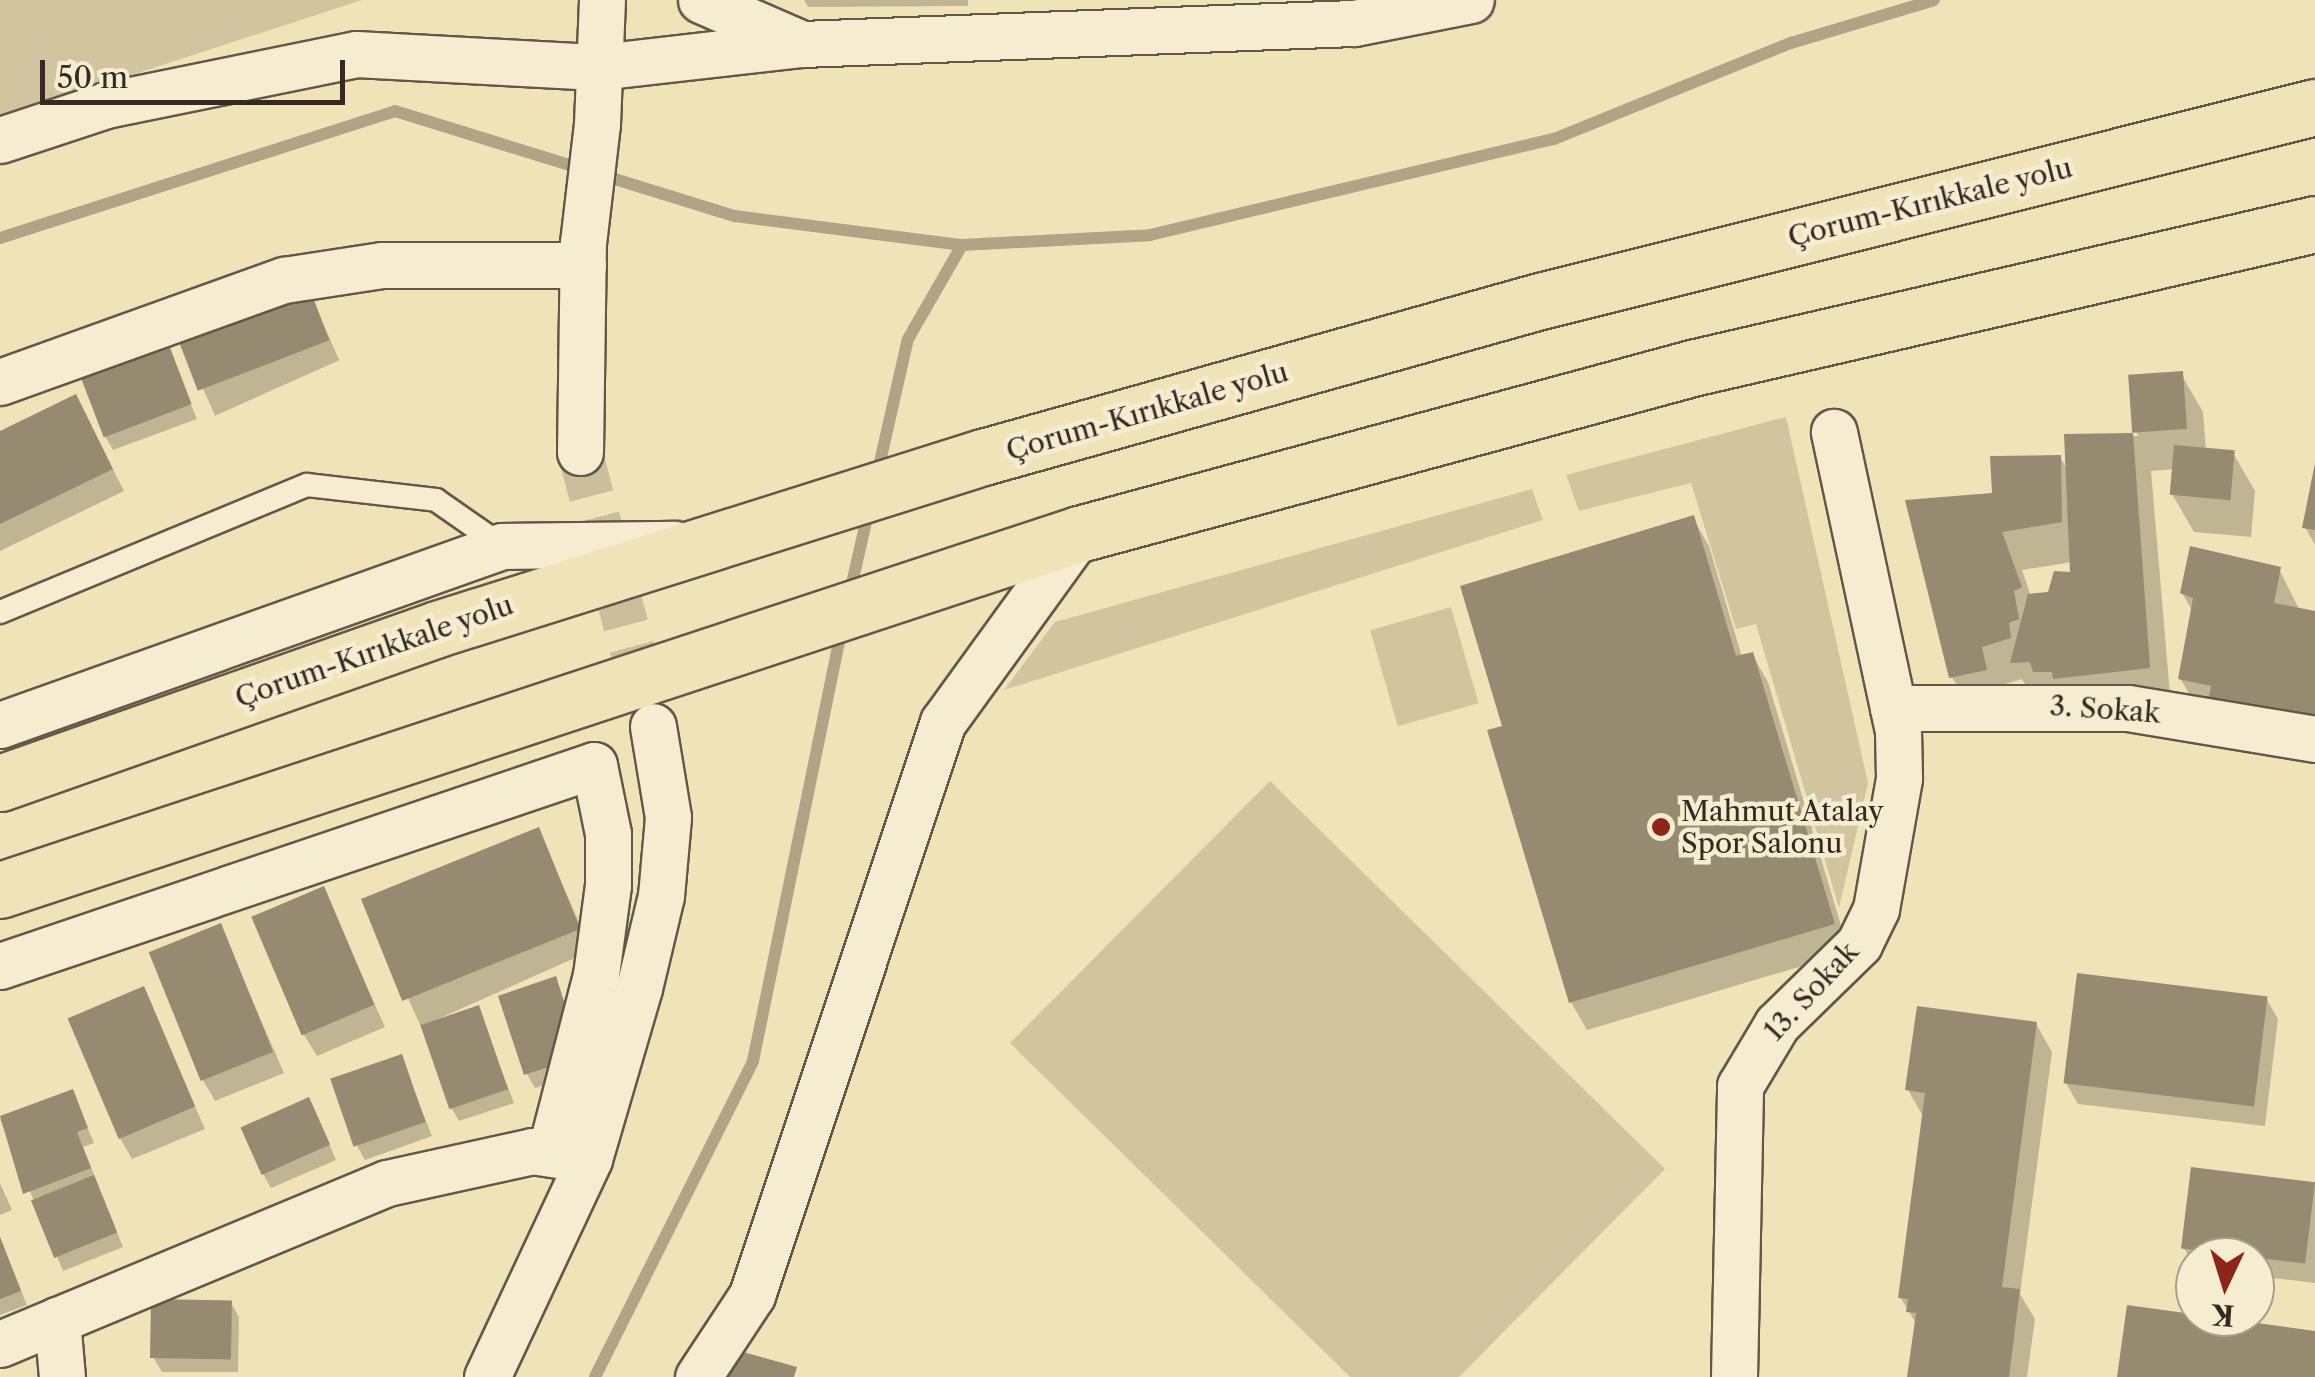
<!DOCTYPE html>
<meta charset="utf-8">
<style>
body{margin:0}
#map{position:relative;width:2315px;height:1377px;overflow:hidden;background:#f1e3b8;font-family:"Libre Caslon Text",serif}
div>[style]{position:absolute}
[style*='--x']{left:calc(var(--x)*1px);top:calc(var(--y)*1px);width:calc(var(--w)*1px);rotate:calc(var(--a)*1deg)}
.green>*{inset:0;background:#d1c49e;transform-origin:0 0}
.shadow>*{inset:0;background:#0003;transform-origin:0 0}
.stream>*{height:12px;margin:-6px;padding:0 6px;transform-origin:6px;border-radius:6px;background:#b1a485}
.building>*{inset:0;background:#968a70;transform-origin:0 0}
.street-tunnel>*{height:45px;margin-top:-22.5px;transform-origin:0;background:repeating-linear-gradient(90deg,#cbbe9a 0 45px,transparent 0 67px)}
.roads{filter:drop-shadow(2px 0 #635848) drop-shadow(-2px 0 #635848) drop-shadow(0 2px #635848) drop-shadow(0 -2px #635848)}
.lane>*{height:22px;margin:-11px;padding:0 11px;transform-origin:11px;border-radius:11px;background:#f6edd1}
.street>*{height:45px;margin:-22.5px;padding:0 22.5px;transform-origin:22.5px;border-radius:22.5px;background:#f6edd1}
.highway>*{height:55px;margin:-27.5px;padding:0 27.5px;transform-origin:27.5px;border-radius:27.5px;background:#f1e3b8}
.dots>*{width:28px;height:28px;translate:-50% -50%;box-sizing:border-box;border:5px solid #f6edd1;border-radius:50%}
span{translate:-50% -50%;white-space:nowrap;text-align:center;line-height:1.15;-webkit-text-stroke:9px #f6edd1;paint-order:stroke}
.street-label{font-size:28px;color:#342a22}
.poi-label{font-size:28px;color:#342a22}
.left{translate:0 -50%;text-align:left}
.north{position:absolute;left:2175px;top:1237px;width:100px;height:100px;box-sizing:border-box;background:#f6edd1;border:2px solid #a89f8b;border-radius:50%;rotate:184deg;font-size:28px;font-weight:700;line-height:40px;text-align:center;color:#342a22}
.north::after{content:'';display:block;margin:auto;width:35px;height:45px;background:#8f2418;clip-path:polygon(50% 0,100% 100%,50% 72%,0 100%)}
.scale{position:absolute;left:40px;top:60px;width:305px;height:45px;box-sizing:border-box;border:5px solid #342a22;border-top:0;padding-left:12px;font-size:30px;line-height:35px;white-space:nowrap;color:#342a22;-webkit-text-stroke:8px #f6edd1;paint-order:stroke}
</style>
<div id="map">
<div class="green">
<div style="clip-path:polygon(0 0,362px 0,0 118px)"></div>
<div style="clip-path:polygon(1786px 417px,1868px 783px,1839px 908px,1756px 624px,1736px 629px,1691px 483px,1579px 511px,1566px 475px)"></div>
<div style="clip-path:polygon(1532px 489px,1543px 520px,1004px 690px,1055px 622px)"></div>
<div style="left:1451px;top:607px;width:100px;height:84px;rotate:74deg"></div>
<div style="clip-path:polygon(1270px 781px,1665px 1169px,1459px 1377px,1350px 1377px,1010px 1043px)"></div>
</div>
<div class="shadow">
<div style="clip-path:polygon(804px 0,968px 0,968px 6px,808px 7px)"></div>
<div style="left:308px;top:290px;width:77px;height:136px;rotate:66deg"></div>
<div style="clip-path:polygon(162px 335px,197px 419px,113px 450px,105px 436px)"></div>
<div style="clip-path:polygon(evenodd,2181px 374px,2203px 412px,2206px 450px,2233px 453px,2255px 491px,2251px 537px,2194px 532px,2172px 494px,2175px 469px,2151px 471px,2171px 706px,2034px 700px,2022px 679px,2002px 685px,2007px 708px,1974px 715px,1952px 677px,1995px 495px,2060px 457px,2068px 471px,2066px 436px,2139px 436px,2136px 432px,2181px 374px,2072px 562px,2073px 574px,2050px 594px,2031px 596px,2022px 570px,2072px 562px)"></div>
<div style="clip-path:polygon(87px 418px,124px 491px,0 551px,0 434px)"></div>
<div style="clip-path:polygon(2315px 466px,2315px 545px,2305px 527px)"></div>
<div style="clip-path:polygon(1693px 518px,1709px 546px,1742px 657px,1752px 654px,1768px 682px,1849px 952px,1587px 1030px,1571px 1002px,1505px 728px)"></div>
<div style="clip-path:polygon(2279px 569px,2300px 611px,2315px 614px,2315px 751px,2202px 716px,2180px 678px,2193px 612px,2182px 593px)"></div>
<div style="left:538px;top:830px;width:132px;height:187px;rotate:66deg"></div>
<div style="clip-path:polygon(323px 889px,385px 1027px,317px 1056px,304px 1035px)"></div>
<div style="clip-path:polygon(220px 926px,284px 1073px,215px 1101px,203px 1080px)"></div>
<div style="clip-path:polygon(554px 979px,579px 1044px,573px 1075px,535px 1088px,527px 1074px)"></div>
<div style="clip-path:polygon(143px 989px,205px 1129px,132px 1159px,120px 1138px)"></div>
<div style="clip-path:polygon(2266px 998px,2278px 1019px,2265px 1126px,2078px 1104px,2066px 1083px)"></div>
<div style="clip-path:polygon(478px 1008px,514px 1103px,459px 1121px,451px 1107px)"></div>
<div style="clip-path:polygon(2036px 1024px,2052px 1052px,2020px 1294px,2035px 1319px,2027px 1377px,1910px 1377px,1917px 1325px,1900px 1297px,1924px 1118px,1908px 1090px)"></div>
<div style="clip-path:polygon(401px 1057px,432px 1136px,365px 1160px,357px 1146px)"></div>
<div style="clip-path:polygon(72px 1092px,94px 1143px,83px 1147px,123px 1247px,63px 1271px,0 1119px)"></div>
<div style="clip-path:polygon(316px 1114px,336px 1160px,271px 1188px,263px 1174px)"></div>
<div style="clip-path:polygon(0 1183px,12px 1210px,0 1215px)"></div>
<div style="clip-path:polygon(2315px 1184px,2315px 1283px,2255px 1276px,2255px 1257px,2195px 1257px,2195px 1267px,2184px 1248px)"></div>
<div style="clip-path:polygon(0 1237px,27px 1305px,0 1315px)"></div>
<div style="clip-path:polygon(231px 1303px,239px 1317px,238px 1372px,162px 1372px,153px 1357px)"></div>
</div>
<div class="stream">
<div style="--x:0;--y:238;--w:415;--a:-17.8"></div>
<div style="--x:395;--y:111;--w:356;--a:17.2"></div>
<div style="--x:735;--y:216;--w:229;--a:7.3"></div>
<div style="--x:962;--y:245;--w:188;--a:-3"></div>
<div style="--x:1150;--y:235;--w:415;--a:-13.4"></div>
<div style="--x:1554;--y:139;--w:256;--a:-22.1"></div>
<div style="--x:1791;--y:43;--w:149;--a:-16.7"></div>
<div style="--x:877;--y:475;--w:139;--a:-77.2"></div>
<div style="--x:908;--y:339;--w:108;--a:-60.1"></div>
<div style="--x:850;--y:592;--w:85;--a:-77.1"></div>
<div style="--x:595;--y:1377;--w:353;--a:-63.4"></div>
<div style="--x:753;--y:1061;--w:444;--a:-78.4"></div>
</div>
<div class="building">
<div style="left:309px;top:287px;width:57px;height:141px;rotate:69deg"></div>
<div style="left:164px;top:332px;width:77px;height:94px;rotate:69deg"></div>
<div style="left:2183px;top:371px;width:58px;height:55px;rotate:86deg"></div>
<div style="clip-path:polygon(76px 394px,113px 469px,0 524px,0 431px)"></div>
<div style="clip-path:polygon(2133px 433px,2150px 668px,2053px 679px,2052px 672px,2033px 672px,2030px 662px,2010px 663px,2028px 594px,2048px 592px,2054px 571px,2070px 572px,2064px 434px)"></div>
<div style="left:2174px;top:445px;width:61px;height:50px;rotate:5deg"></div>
<div style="clip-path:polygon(2061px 455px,2062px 522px,2002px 532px,2022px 587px,2014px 591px,2019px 619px,2009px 623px,2011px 638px,1982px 647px,1987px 670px,1949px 678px,1905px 500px,1992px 493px,1990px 456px)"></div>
<div style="clip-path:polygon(2315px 463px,2315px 530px,2302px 528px)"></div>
<div style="clip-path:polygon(1694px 515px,1736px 656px,1753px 652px,1835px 924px,1569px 1003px,1487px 730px,1502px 726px,1460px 586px)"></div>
<div style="clip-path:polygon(2190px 546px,2281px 567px,2274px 603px,2315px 611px,2315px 718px,2209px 697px,2211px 686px,2178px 679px,2193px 598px,2180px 593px)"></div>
<div style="left:539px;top:827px;width:110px;height:192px;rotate:68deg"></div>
<div style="left:324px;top:886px;width:129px;height:79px;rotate:67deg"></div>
<div style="left:221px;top:923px;width:139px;height:78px;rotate:68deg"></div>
<div style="left:2077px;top:973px;width:192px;height:111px;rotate:7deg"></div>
<div style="clip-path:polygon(556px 976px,573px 1030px,567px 1061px,524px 1075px,498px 996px)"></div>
<div style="left:144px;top:986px;width:131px;height:83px;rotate:67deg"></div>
<div style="left:479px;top:1005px;width:89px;height:62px;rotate:71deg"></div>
<div style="clip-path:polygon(1917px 1006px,2037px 1022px,2002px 1287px,2020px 1289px,2009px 1377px,1907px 1377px,1916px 1313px,1906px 1312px,1908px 1299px,1898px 1298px,1925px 1093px,1905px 1090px)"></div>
<div style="left:402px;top:1054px;width:72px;height:76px;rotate:71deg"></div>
<div style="clip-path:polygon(73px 1089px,88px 1128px,77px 1132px,91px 1168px,23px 1194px,0 1116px)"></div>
<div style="left:309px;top:1097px;width:52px;height:75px;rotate:66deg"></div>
<div style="left:2191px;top:1167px;width:125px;height:82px;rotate:7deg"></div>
<div style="left:94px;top:1175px;width:62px;height:68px;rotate:68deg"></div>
<div style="clip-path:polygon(0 1237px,21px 1291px,0 1299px)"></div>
<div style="left:151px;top:1299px;width:81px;height:59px;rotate:1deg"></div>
<div style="clip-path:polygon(2127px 1305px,2315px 1331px,2315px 1377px,2117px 1377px)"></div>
<div style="clip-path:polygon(732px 1349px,797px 1367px,794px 1377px,725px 1377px)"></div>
</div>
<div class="street-tunnel">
<div style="--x:580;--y:452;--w:268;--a:75.1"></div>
</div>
<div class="roads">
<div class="lane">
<div style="--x:0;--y:612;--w:332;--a:-22.5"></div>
<div style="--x:307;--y:485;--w:130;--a:6.6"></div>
<div style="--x:436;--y:500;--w:80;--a:34.9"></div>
</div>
<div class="street">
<div style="--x:701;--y:0;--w:110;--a:23.5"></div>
<div style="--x:802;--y:44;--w:552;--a:-2.18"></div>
<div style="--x:1354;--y:23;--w:119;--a:-11.1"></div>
<div style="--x:0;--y:140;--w:112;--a:-18.3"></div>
<div style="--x:106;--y:105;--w:255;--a:-11.5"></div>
<div style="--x:356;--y:54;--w:243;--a:3.1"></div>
<div style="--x:599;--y:67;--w:204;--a:-6.5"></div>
<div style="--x:0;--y:382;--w:302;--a:-19.8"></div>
<div style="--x:284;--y:280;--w:99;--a:-8.7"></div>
<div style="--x:382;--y:265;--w:201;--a:0"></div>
<div style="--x:580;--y:452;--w:209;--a:-89.2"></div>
<div style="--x:583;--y:243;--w:120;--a:-83.3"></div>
<div style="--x:597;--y:124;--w:124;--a:-87.7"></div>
<div style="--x:1893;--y:708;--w:235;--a:0"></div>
<div style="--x:2128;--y:708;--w:190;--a:9.4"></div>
<div style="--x:0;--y:725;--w:533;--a:-19.62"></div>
<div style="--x:502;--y:546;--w:173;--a:-0.7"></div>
<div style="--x:0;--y:966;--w:627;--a:-18.69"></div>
<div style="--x:594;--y:765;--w:70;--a:78.5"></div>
<div style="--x:608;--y:834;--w:51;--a:90"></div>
<div style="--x:608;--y:885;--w:91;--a:97.6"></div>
<div style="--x:596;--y:975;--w:184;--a:104.5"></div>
<div style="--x:57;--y:1320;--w:57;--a:85"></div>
<div style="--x:0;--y:1344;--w:419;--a:-22.6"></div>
<div style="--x:387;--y:1183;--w:148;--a:-12.4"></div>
<div style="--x:532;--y:1151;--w:46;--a:8.8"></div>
<div style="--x:487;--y:1377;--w:241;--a:-64.9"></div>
<div style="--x:589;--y:1159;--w:178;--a:-73.7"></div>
<div style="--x:639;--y:988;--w:95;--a:-76.6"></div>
<div style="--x:661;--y:896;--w:79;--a:-84.9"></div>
<div style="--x:668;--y:817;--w:92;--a:-99.4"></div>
<div style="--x:698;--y:1377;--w:98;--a:-56.6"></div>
<div style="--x:752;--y:1295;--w:604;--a:-71.57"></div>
<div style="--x:943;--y:722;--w:232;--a:-54.1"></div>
<div style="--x:1734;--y:1377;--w:291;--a:-88.8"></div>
<div style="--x:1740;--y:1086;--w:72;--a:-59.2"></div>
<div style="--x:1777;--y:1024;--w:115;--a:-44.3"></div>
<div style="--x:1859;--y:944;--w:39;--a:-64"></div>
<div style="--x:1876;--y:909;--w:133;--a:-80"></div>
<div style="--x:1899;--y:778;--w:47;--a:-91.2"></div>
<div style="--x:1898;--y:731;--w:306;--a:-102.1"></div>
</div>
<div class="highway">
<div style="--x:0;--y:783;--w:463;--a:-19.4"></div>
<div style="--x:437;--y:629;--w:572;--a:-17.49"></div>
<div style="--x:983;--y:457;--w:578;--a:-15.65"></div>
<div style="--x:1540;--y:301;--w:799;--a:-14.05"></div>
<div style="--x:0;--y:890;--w:1136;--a:-18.26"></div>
<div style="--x:1079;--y:534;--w:635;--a:-15.15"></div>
<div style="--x:1692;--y:368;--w:639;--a:-13.01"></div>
</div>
</div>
<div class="dots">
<div style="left:1661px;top:827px;background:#8f2418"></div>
</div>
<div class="street-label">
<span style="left:1930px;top:202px;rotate:-14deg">Çorum-Kırıkkale yolu</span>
<span style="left:1147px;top:411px;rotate:-16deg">Çorum-Kırıkkale yolu</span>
<span style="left:374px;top:651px;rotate:-19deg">Çorum-Kırıkkale yolu</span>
<span style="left:2105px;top:709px;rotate:4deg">3. Sokak</span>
<span style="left:1811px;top:991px;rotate:-47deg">13. Sokak</span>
</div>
<div class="poi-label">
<span class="left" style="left:1681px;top:827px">Mahmut Atalay<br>Spor Salonu</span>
</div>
<div class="north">K</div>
<div class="scale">50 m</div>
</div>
